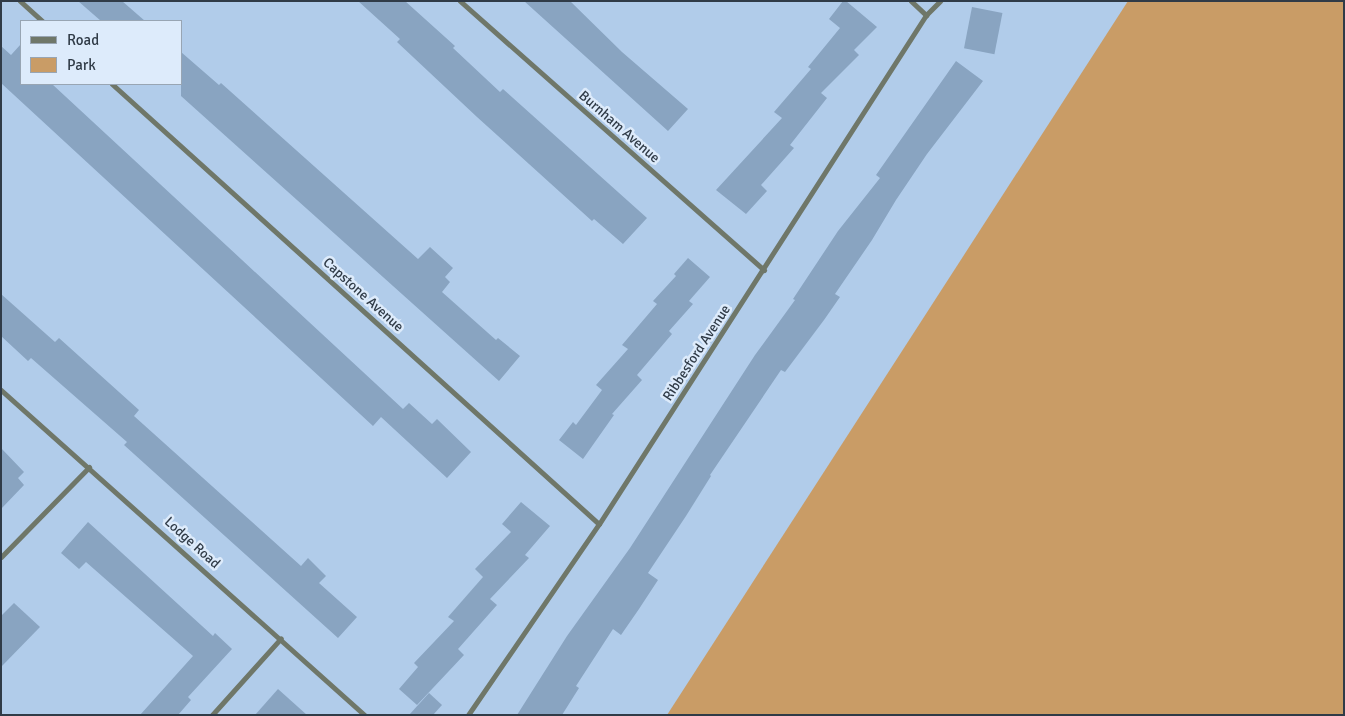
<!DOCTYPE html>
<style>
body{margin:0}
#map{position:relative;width:1345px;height:716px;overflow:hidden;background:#b1ccea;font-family:Signika,sans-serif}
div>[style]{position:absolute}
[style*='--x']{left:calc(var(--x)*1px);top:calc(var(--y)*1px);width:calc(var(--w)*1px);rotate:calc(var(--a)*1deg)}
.green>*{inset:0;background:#c99c66}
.building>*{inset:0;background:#89a4c1;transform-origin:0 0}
.minor>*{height:5px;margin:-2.5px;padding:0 2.5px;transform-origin:2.5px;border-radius:2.5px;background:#6f7769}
span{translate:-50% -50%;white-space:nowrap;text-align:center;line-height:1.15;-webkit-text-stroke:5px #ddebfb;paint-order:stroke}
.street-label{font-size:14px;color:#303b47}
.frame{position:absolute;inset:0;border:2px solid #303b47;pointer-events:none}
.legend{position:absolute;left:20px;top:20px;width:162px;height:65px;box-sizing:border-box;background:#ddebfb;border:1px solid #98a5b3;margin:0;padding:6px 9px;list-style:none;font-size:15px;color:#303b47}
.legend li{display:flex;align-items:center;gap:10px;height:25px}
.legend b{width:25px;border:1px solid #98a5b3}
</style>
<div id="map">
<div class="green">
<div style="clip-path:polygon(1128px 1px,1344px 1px,1344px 715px,667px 715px)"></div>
</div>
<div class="building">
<div style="clip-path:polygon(78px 1px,122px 1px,145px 21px,101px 21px)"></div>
<div style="clip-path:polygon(358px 1px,405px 1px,455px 46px,453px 48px,500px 92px,503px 89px,647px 218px,623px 244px,594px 219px,592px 221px,477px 117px,397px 42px,400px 39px)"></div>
<div style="clip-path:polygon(524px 1px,570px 1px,622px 52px,688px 109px,668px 131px)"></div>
<div style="clip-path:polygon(843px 1px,846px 1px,877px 27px,854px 50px,859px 55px,821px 93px,827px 98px,790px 145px,794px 148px,761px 185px,767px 191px,746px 214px,716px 190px,782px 118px,774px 112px,811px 69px,808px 67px,840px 28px,829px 19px)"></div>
<div style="left:972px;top:7px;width:31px;height:42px;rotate:11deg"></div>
<div style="clip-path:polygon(21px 44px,21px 84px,52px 84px,403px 409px,409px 403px,432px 424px,437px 419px,471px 452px,447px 478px,381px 417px,373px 426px,1px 83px,1px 46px,11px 55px)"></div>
<div style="clip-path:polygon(181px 52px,219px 85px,221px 83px,418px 259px,430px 247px,453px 268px,445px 277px,450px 282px,442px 292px,496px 340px,498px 338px,520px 356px,499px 381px,181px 96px)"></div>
<div style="clip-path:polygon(956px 61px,983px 81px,927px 154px,896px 200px,872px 240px,835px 294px,840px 297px,824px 320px,785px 372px,781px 370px,710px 475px,711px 476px,686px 516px,648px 573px,658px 580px,639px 609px,621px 635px,613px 629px,576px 686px,579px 688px,562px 715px,517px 715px,567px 636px,630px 548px,755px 355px,795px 300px,793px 299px,838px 231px,880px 178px,876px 175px)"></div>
<div style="clip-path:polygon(688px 258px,710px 277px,689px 301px,693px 304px,669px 331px,672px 334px,637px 375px,642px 380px,612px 414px,614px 415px,583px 459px,559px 440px,573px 422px,576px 425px,602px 390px,596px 385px,628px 349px,622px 345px,657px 304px,653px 301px,676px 276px,674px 274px)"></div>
<div style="clip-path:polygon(1px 294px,55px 342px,59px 338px,139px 410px,134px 416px,301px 566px,308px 558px,326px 576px,319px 583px,357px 617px,338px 638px,124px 445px,127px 442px,31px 358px,28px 361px,1px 336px)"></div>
<div style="clip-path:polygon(1px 448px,24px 472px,18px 478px,24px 485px,1px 509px)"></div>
<div style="clip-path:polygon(521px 502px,550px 526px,525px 555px,529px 558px,490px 599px,497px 605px,458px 649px,464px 655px,417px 705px,399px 689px,418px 667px,414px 663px,454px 621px,448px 617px,483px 577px,475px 569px,511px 532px,502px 524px)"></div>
<div style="clip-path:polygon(88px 522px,213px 636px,215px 633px,232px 649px,188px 697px,191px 700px,178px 715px,140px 715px,193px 656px,86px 562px,79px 569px,61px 553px)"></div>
<div style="clip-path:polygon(14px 603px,40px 627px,1px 667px,1px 616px)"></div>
<div style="clip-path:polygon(278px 689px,307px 715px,255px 715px)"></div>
<div style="clip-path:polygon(429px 693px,442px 705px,433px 715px,409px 715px)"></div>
</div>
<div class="minor">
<div style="--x:20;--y:1;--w:30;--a:42"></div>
<div style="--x:460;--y:1;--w:406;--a:41.5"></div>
<div style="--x:911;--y:1;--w:21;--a:43"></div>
<div style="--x:112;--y:84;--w:656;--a:42.1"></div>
<div style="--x:1;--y:390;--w:488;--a:41.8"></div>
<div style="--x:1;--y:557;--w:126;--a:-45.6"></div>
<div style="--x:212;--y:715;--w:103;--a:-48.1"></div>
<div style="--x:468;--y:715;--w:232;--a:-55.6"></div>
<div style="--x:599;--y:524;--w:605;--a:-57.28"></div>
<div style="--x:926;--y:15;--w:20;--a:-45"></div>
</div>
<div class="street-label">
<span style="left:619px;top:127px;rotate:41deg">Burnham Avenue</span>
<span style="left:363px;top:295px;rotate:42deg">Capstone Avenue</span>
<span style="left:697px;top:353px;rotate:-57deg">Ribbesford Avenue</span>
<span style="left:192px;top:543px;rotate:42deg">Lodge Road</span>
</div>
<div class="frame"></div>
<ul class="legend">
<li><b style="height:6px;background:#6f7769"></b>Road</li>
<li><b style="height:14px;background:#c99c66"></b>Park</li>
</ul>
</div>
